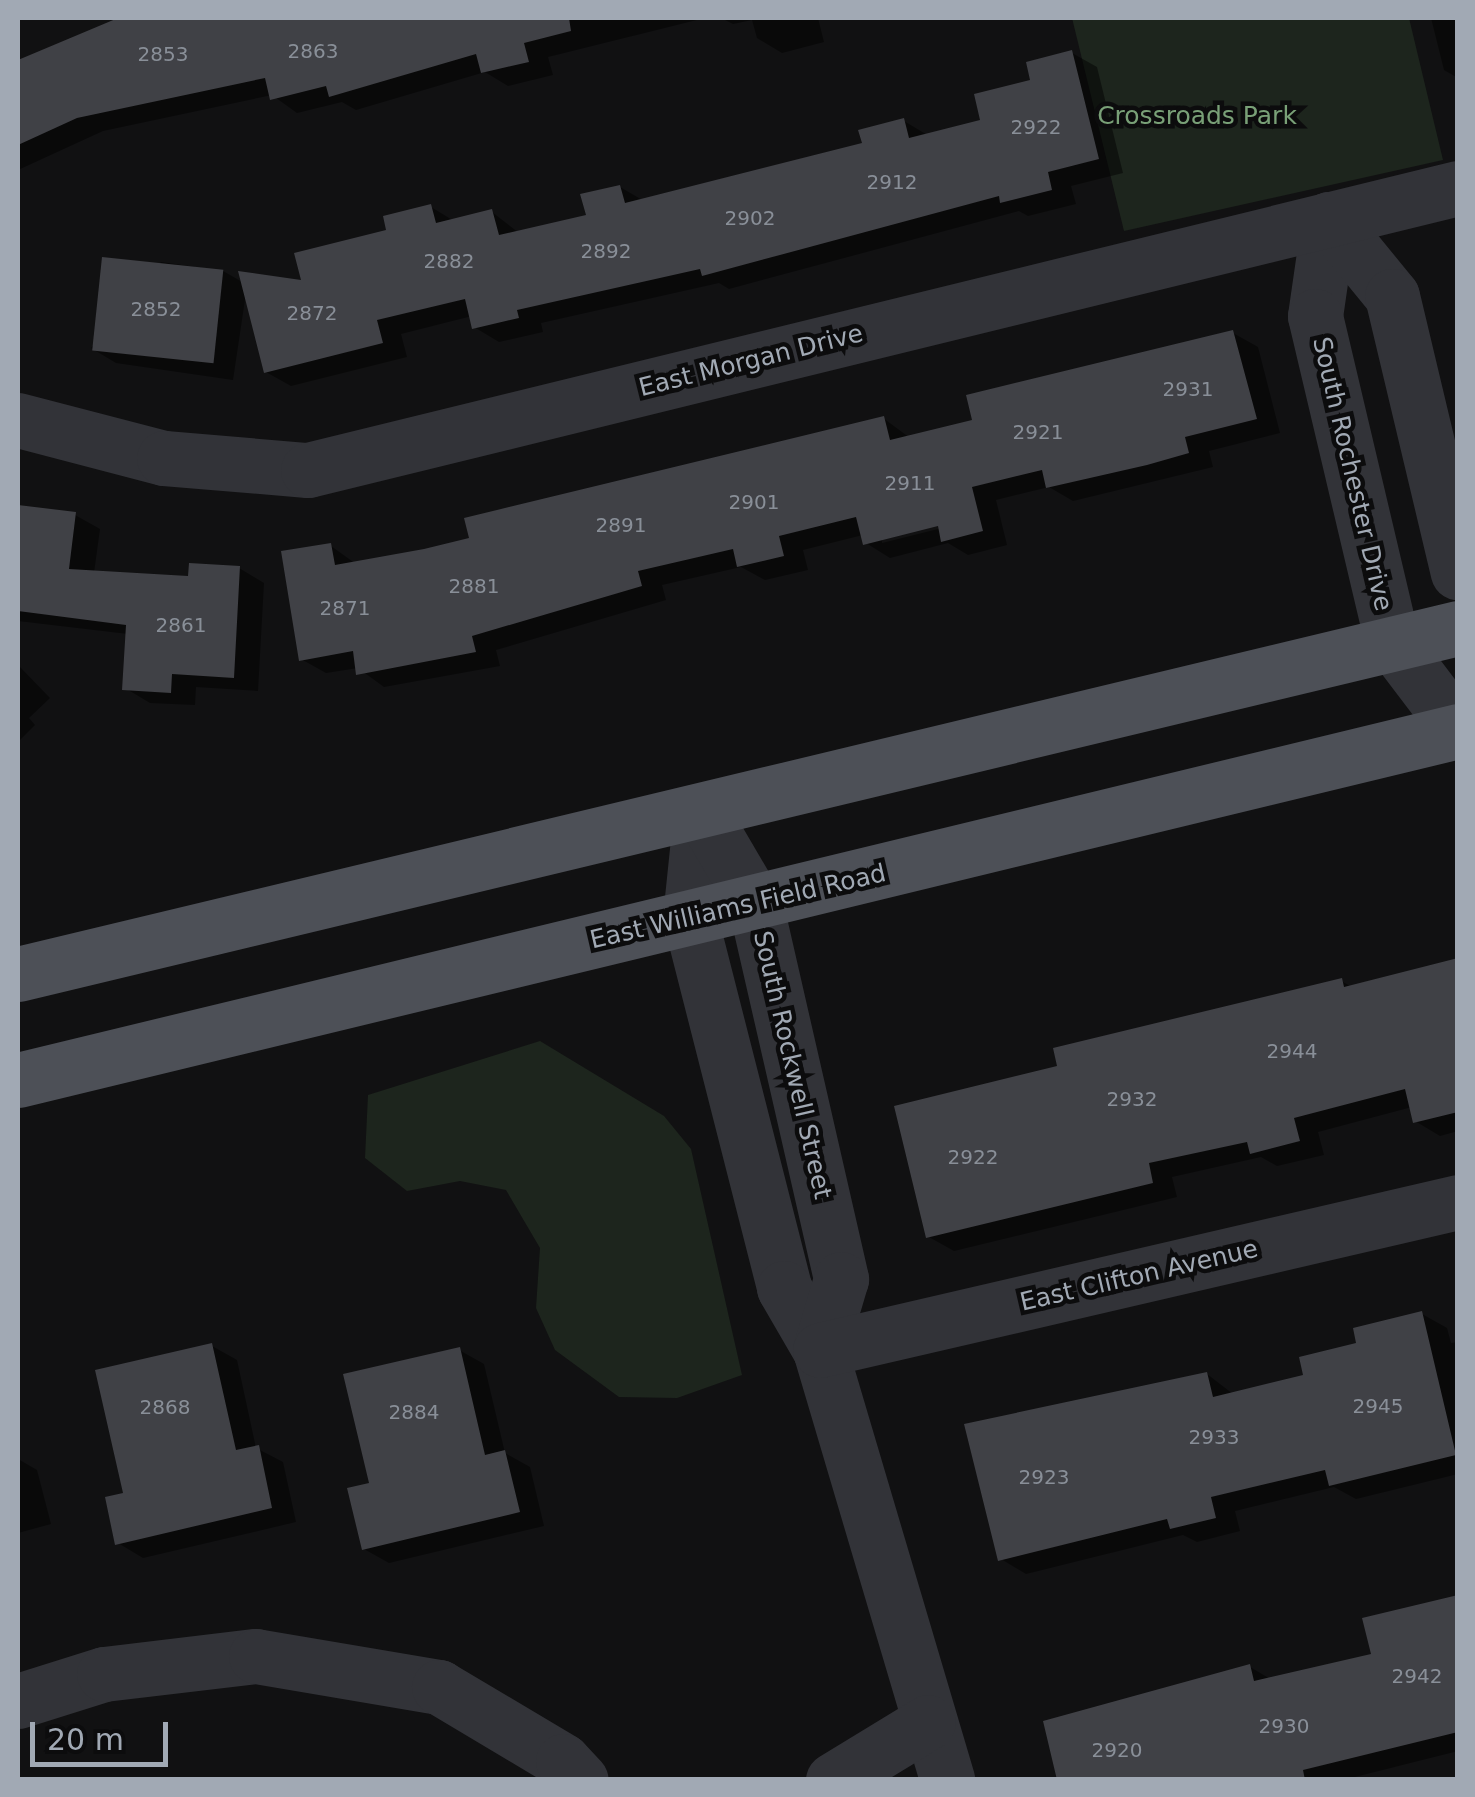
<!DOCTYPE html>
<style>
body{margin:0}
#map{position:relative;width:1475px;height:1797px;overflow:hidden;background:#111112;font-family:"DejaVu Sans",sans-serif}
div>[style]{position:absolute}
[style*='--x']{left:calc(var(--x)*1px);top:calc(var(--y)*1px);width:calc(var(--w)*1px);rotate:calc(var(--a)*1deg)}
.green>*{inset:0;background:#1d251d}
.shadow>*{inset:0;background:#0007}
.building>*{inset:0;background:#404146;transform-origin:0 0}
.minor>*{height:55px;margin:-27.5px;padding:0 27.5px;transform-origin:27.5px;border-radius:27.5px;background:#323338}
.major>*{height:55px;margin:-27.5px;padding:0 27.5px;transform-origin:27.5px;border-radius:27.5px;background:#4d5057}
span{translate:-50% -50%;white-space:nowrap;text-align:center;line-height:1.15;-webkit-text-stroke:9px #0c0c0d;paint-order:stroke}
.number-label{font-size:20px;color:#898f98}
.number-label span{-webkit-text-stroke-width:0}
.park-label{font-size:25px;color:#79a077}
.street-label{font-size:25px;color:#a1a9b4}
.frame{position:absolute;inset:0;border:20px solid #a1a9b4;pointer-events:none}
.scale{position:absolute;left:30px;top:1722px;width:138px;height:45px;box-sizing:border-box;border:5px solid #a1a9b4;border-top:0;padding-left:12px;font-size:30px;line-height:35px;white-space:nowrap;color:#a1a9b4;-webkit-text-stroke:8px #0c0c0d;paint-order:stroke}
</style>
<div id="map">
<div class="green">
<div style="clip-path:polygon(1072px 18px,1409px 18px,1443px 160px,1124px 231px)"></div>
<div style="clip-path:polygon(540px 1041px,664px 1116px,691px 1149px,742px 1375px,677px 1398px,619px 1397px,555px 1350px,536px 1308px,540px 1248px,506px 1190px,460px 1181px,407px 1191px,365px 1158px,368px 1095px)"></div>
</div>
<div class="shadow">
<div style="clip-path:polygon(129px 18px,705px 18px,548px 57px,553px 75px,508px 86px,485px 72px,356px 110px,342px 102px,297px 113px,272px 95px,103px 131px,18px 170px,18px 63px)"></div>
<div style="clip-path:polygon(721px 18px,818px 18px,824px 42px,782px 53px,757px 38px,752px 20px,733px 24px)"></div>
<div style="clip-path:polygon(1431px 18px,1458px 18px,1458px 78px,1444px 70px)"></div>
<div style="clip-path:polygon(1072px 53px,1097px 67px,1123px 173px,1071px 186px,1076px 204px,1028px 216px,1019px 211px,729px 289px,719px 283px,541px 323px,543px 332px,499px 342px,474px 327px,472px 316px,401px 334px,407px 357px,291px 386px,266px 372px,246px 293px,233px 380px,116px 363px,91px 348px,161px 262px,223px 271px,244px 283px,304px 283px,431px 207px,454px 221px,492px 212px,519px 233px,589px 217px,620px 187px,644px 201px,865px 145px,904px 121px,929px 136px,983px 122px)"></div>
<div style="clip-path:polygon(evenodd,1233px 333px,1258px 347px,1280px 433px,1209px 451px,1213px 467px,1073px 501px,1049px 487px,996px 500px,1007px 545px,968px 555px,948px 543px,890px 558px,866px 543px,863px 535px,803px 550px,808px 570px,765px 580px,741px 567px,662px 585px,666px 600px,496px 650px,500px 666px,384px 687px,358px 668px,326px 673px,301px 659px,331px 546px,356px 564px,425px 552px,883px 418px,910px 438px,975px 422px,1233px 333px,949px 521px,950px 526px,882px 543px,882px 538px,949px 521px)"></div>
<div style="clip-path:polygon(18px 507px,75px 515px,100px 529px,94px 573px,191px 579px,239px 568px,264px 583px,258px 691px,196px 687px,195px 705px,150px 703px,125px 688px,128px 634px,18px 621px)"></div>
<div style="clip-path:polygon(18px 665px,50px 698px,29px 718px,35px 725px,18px 742px)"></div>
<div style="clip-path:polygon(1458px 959px,1458px 1131px,1440px 1136px,1415px 1121px,1412px 1107px,1318px 1132px,1324px 1155px,1277px 1166px,1261px 1157px,1172px 1177px,1177px 1197px,954px 1251px,929px 1237px,1060px 1068px,1341px 981px,1352px 987px)"></div>
<div style="clip-path:polygon(1422px 1314px,1447px 1328px,1451px 1343px,1458px 1342px,1458px 1474px,1356px 1499px,1334px 1487px,1235px 1511px,1240px 1531px,1197px 1542px,1183px 1535px,1026px 1574px,1001px 1559px,1207px 1374px,1233px 1394px,1306px 1377px)"></div>
<div style="clip-path:polygon(212px 1346px,237px 1360px,256px 1448px,283px 1462px,296px 1522px,143px 1558px,118px 1543px,126px 1494px)"></div>
<div style="clip-path:polygon(459px 1350px,484px 1364px,505px 1453px,530px 1467px,544px 1526px,389px 1563px,364px 1549px)"></div>
<div style="clip-path:polygon(18px 1459px,37px 1470px,51px 1524px,18px 1533px)"></div>
<div style="clip-path:polygon(1458px 1598px,1458px 1751px,1343px 1780px,1060px 1780px,1250px 1667px,1272px 1680px,1374px 1656px)"></div>
</div>
<div class="building">
<div style="clip-path:polygon(118px 18px,569px 18px,571px 31px,524px 43px,529px 62px,481px 73px,476px 54px,329px 97px,326px 86px,270px 100px,265px 78px,77px 118px,18px 145px,18px 60px)"></div>
<div style="clip-path:polygon(1072px 50px,1099px 159px,1048px 172px,1052px 190px,1000px 203px,999px 196px,702px 276px,700px 269px,517px 310px,519px 318px,472px 329px,465px 299px,377px 320px,383px 343px,264px 373px,238px 271px,301px 280px,294px 253px,386px 230px,383px 216px,431px 204px,436px 223px,492px 209px,499px 235px,586px 215px,580px 194px,620px 185px,625px 203px,862px 143px,858px 130px,904px 118px,909px 138px,980px 120px,974px 94px,1030px 80px,1026px 62px)"></div>
<div style="left:102px;top:257px;width:122px;height:94px;rotate:6deg"></div>
<div style="clip-path:polygon(1233px 330px,1257px 419px,1185px 437px,1189px 453px,1147px 465px,1046px 488px,1042px 470px,972px 487px,983px 531px,941px 542px,938px 526px,863px 545px,856px 517px,779px 536px,784px 556px,737px 567px,733px 549px,638px 571px,642px 586px,472px 636px,476px 652px,356px 675px,353px 651px,299px 661px,281px 551px,331px 543px,335px 565px,424px 549px,469px 538px,464px 518px,884px 416px,890px 440px,972px 420px,966px 395px)"></div>
<div style="clip-path:polygon(18px 505px,76px 512px,69px 569px,188px 576px,189px 563px,240px 566px,234px 678px,172px 674px,171px 693px,122px 690px,126px 625px,18px 611px)"></div>
<div style="clip-path:polygon(1458px 958px,1458px 1112px,1413px 1123px,1405px 1089px,1294px 1118px,1300px 1141px,1250px 1154px,1247px 1142px,1149px 1163px,1153px 1183px,926px 1238px,894px 1106px,1057px 1066px,1053px 1048px,1342px 978px,1344px 987px)"></div>
<div style="clip-path:polygon(1422px 1311px,1456px 1455px,1329px 1486px,1325px 1470px,1211px 1497px,1216px 1518px,1170px 1529px,1167px 1519px,998px 1561px,964px 1424px,1207px 1372px,1213px 1397px,1303px 1375px,1299px 1357px,1356px 1343px,1353px 1328px)"></div>
<div style="clip-path:polygon(212px 1343px,236px 1450px,259px 1445px,272px 1508px,115px 1545px,105px 1497px,123px 1493px,95px 1370px)"></div>
<div style="clip-path:polygon(460px 1347px,485px 1455px,505px 1450px,520px 1512px,362px 1550px,347px 1488px,369px 1483px,343px 1374px)"></div>
<div style="clip-path:polygon(1458px 1595px,1458px 1732px,1303px 1770px,1305px 1780px,1057px 1780px,1043px 1721px,1250px 1664px,1254px 1681px,1371px 1654px,1362px 1618px)"></div>
</div>
<div class="minor">
<div style="--x:1329;--y:219;--w:98;--a:98.2"></div>
<div style="--x:1315;--y:316;--w:335;--a:76.7"></div>
<div style="--x:1392;--y:642;--w:109;--a:52.8"></div>
<div style="--x:1329;--y:219;--w:99;--a:50.7"></div>
<div style="--x:1392;--y:296;--w:284;--a:76.6"></div>
<div style="--x:18;--y:420;--w:151;--a:14.6"></div>
<div style="--x:164;--y:458;--w:144;--a:4.8"></div>
<div style="--x:308;--y:470;--w:1184;--a:-13.78"></div>
<div style="--x:701;--y:811;--w:108;--a:95.9"></div>
<div style="--x:690;--y:918;--w:382;--a:75.7"></div>
<div style="--x:784;--y:1288;--w:72;--a:59.9"></div>
<div style="--x:820;--y:1350;--w:448;--a:73.5"></div>
<div style="--x:701;--y:811;--w:107;--a:59.6"></div>
<div style="--x:755;--y:903;--w:386;--a:77.1"></div>
<div style="--x:841;--y:1279;--w:74;--a:106.5"></div>
<div style="--x:820;--y:1350;--w:655;--a:-13.06"></div>
<div style="--x:18;--y:1701;--w:90;--a:-17.4"></div>
<div style="--x:104;--y:1674;--w:153;--a:-6.8"></div>
<div style="--x:256;--y:1656;--w:186;--a:9.6"></div>
<div style="--x:439;--y:1687;--w:144;--a:30.8"></div>
<div style="--x:563;--y:1761;--w:26;--a:47"></div>
<div style="--x:833;--y:1780;--w:111;--a:-31.4"></div>
</div>
<div class="major">
<div style="--x:18;--y:974;--w:1481;--a:-13.51"></div>
<div style="--x:18;--y:1080;--w:1482;--a:-13.62"></div>
</div>
<div class="number-label">
<span style="left:313px;top:51px">2863</span>
<span style="left:163px;top:54px">2853</span>
<span style="left:1036px;top:127px">2922</span>
<span style="left:892px;top:182px">2912</span>
<span style="left:750px;top:218px">2902</span>
<span style="left:606px;top:251px">2892</span>
<span style="left:449px;top:261px">2882</span>
<span style="left:156px;top:309px">2852</span>
<span style="left:312px;top:313px">2872</span>
<span style="left:1188px;top:389px">2931</span>
<span style="left:1038px;top:432px">2921</span>
<span style="left:910px;top:483px">2911</span>
<span style="left:754px;top:502px">2901</span>
<span style="left:621px;top:525px">2891</span>
<span style="left:474px;top:586px">2881</span>
<span style="left:345px;top:608px">2871</span>
<span style="left:181px;top:625px">2861</span>
<span style="left:1292px;top:1051px">2944</span>
<span style="left:1132px;top:1099px">2932</span>
<span style="left:973px;top:1157px">2922</span>
<span style="left:1378px;top:1406px">2945</span>
<span style="left:165px;top:1407px">2868</span>
<span style="left:414px;top:1412px">2884</span>
<span style="left:1214px;top:1437px">2933</span>
<span style="left:1044px;top:1477px">2923</span>
<span style="left:1417px;top:1676px">2942</span>
<span style="left:1284px;top:1726px">2930</span>
<span style="left:1117px;top:1750px">2920</span>
</div>
<div class="park-label">
<span style="left:1197px;top:116px">Crossroads Park</span>
</div>
<div class="street-label">
<span style="left:751px;top:361px;rotate:-14deg">East Morgan Drive</span>
<span style="left:1352px;top:474px;rotate:77deg">South Rochester Drive</span>
<span style="left:738px;top:907px;rotate:-13deg">East Williams Field Road</span>
<span style="left:792px;top:1065px;rotate:77deg">South Rockwell Street</span>
<span style="left:1139px;top:1276px;rotate:-13deg">East Clifton Avenue</span>
</div>
<div class="frame"></div>
<div class="scale">20 m</div>
</div>
